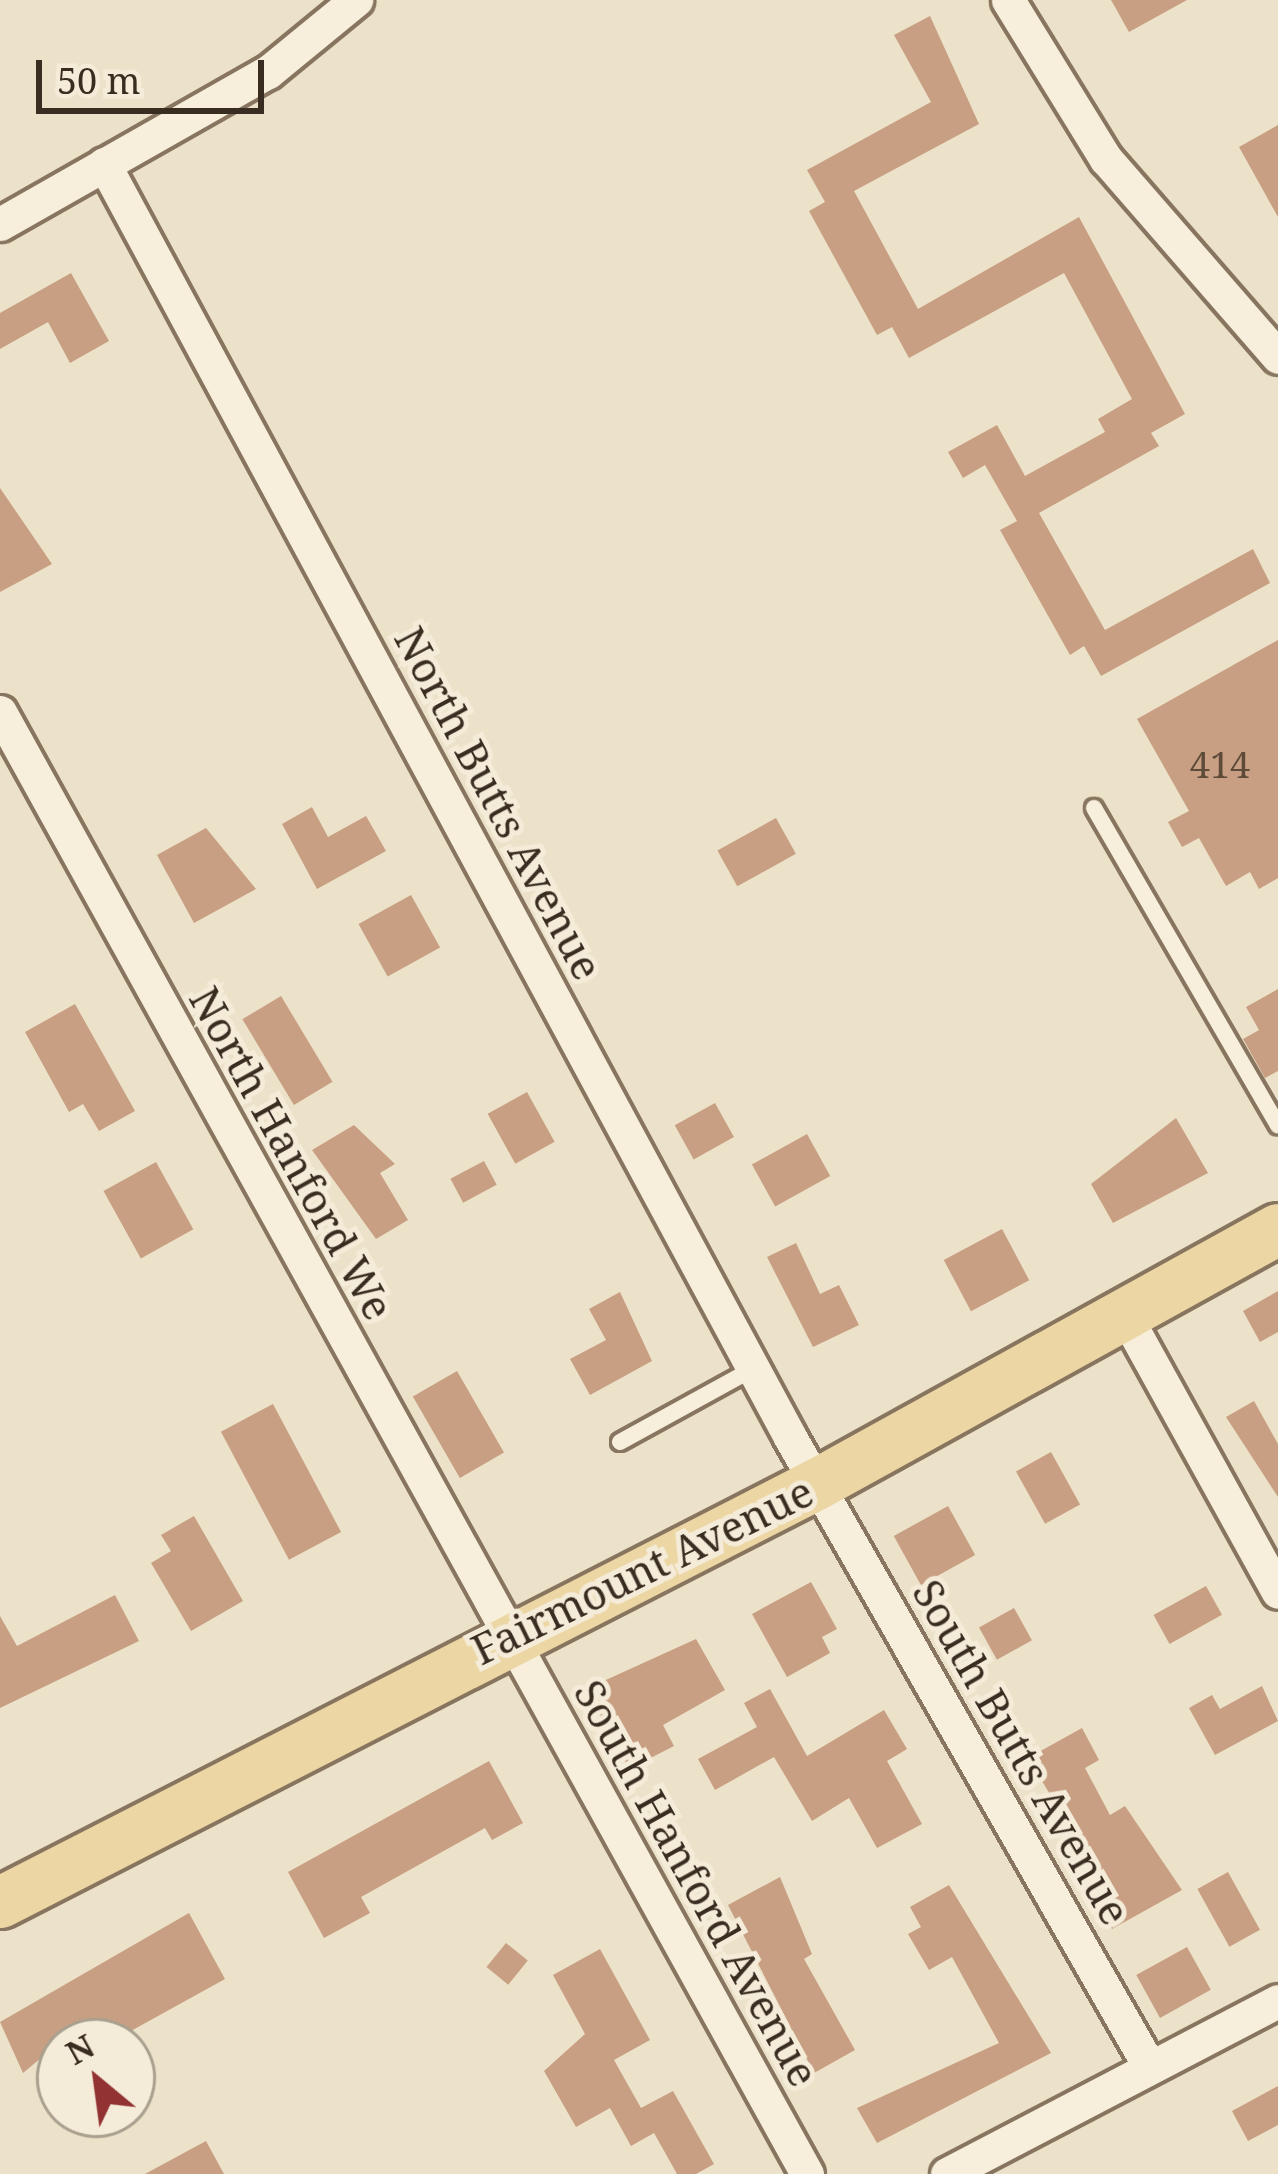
<!DOCTYPE html>
<style>
body{margin:0}
#map{position:relative;width:1278px;height:2174px;overflow:hidden;background:#ece2c9;font-family:"Noto Serif",serif}
div>[style]{position:absolute}
[style*='--x']{left:calc(var(--x)*1px);top:calc(var(--y)*1px);width:calc(var(--w)*1px);rotate:calc(var(--a)*1deg)}
.building>*{inset:0;background:#c89f82;transform-origin:0 0}
.roads{filter:drop-shadow(3px 0 #88755f) drop-shadow(-3px 0 #88755f) drop-shadow(0 3px #88755f) drop-shadow(0 -3px #88755f)}
.service>*{height:16px;margin:-8px;padding:0 8px;transform-origin:8px;border-radius:8px;background:#f7efdc}
.minor>*{height:33px;margin:-16.5px;padding:0 16.5px;transform-origin:16.5px;border-radius:16.5px;background:#f7efdc}
.primary>*{height:51px;margin:-25.5px;padding:0 25.5px;transform-origin:25.5px;border-radius:25.5px;background:#ecd6a4}
span{translate:-50% -50%;white-space:nowrap;text-align:center;line-height:1.15;-webkit-text-stroke:10px #f4ecd9;paint-order:stroke}
.number-label{font-size:36px;color:#5d4a39}
.number-label span{-webkit-text-stroke-width:0}
.street-label{font-size:42px;color:#392d21}
.north{position:absolute;left:36px;top:2018px;width:120px;height:120px;box-sizing:border-box;background:#f4ecd9;border:3px solid #a9a08f;border-radius:50%;rotate:331deg;font-size:33px;font-weight:700;line-height:48px;text-align:center;color:#392d21}
.north::after{content:'';display:block;margin:auto;width:42px;height:54px;background:#933233;clip-path:polygon(50% 0,100% 100%,50% 72%,0 100%)}
.scale{position:absolute;left:36px;top:60px;width:228px;height:54px;box-sizing:border-box;border:6px solid #392d21;border-top:0;padding-left:15px;font-size:36px;line-height:42px;white-space:nowrap;color:#392d21;-webkit-text-stroke:9px #f4ecd9;paint-order:stroke}
</style>
<div id="map">
<div class="building">
<div style="clip-path:polygon(1111px 0,1187px 0,1129px 32px)"></div>
<div style="clip-path:polygon(930px 16px,979px 124px,854px 191px,918px 309px,1079px 217px,1185px 414px,1151px 433px,1159px 446px,1039px 513px,1105px 630px,1253px 549px,1270px 583px,1101px 676px,1084px 646px,1070px 655px,1000px 530px,1017px 521px,985px 465px,963px 478px,948px 452px,997px 425px,1025px 476px,1105px 432px,1098px 419px,1132px 399px,1064px 273px,909px 358px,892px 327px,877px 335px,809px 211px,825px 202px,807px 170px,931px 102px,894px 35px)"></div>
<div style="clip-path:polygon(1278px 125px,1278px 217px,1239px 147px)"></div>
<div style="clip-path:polygon(71px 273px,109px 341px,70px 363px,48px 322px,0 349px,0 313px)"></div>
<div style="clip-path:polygon(0 488px,52px 564px,0 592px)"></div>
<div style="clip-path:polygon(1278px 640px,1278px 878px,1259px 889px,1250px 872px,1226px 886px,1199px 838px,1182px 847px,1168px 822px,1189px 811px,1137px 719px)"></div>
<div style="clip-path:polygon(312px 807px,328px 837px,366px 816px,386px 851px,317px 889px,282px 824px)"></div>
<div style="left:776px;top:818px;width:41px;height:67px;rotate:61deg"></div>
<div style="clip-path:polygon(206px 828px,256px 889px,194px 923px,157px 855px)"></div>
<div style="left:411px;top:895px;width:60px;height:60px;rotate:61deg"></div>
<div style="clip-path:polygon(1278px 989px,1278px 1071px,1265px 1078px,1243px 1039px,1259px 1030px,1246px 1007px)"></div>
<div style="left:281px;top:996px;width:100px;height:45px;rotate:59deg"></div>
<div style="clip-path:polygon(75px 1004px,135px 1111px,99px 1131px,83px 1104px,69px 1112px,25px 1032px)"></div>
<div style="left:527px;top:1092px;width:57px;height:45px;rotate:61deg"></div>
<div style="left:715px;top:1103px;width:39px;height:46px;rotate:61deg"></div>
<div style="clip-path:polygon(1176px 1118px,1208px 1173px,1113px 1223px,1091px 1184px)"></div>
<div style="clip-path:polygon(354px 1125px,395px 1164px,380px 1173px,408px 1220px,376px 1239px,312px 1150px)"></div>
<div style="left:807px;top:1134px;width:48px;height:63px;rotate:61deg"></div>
<div style="left:484px;top:1161px;width:27px;height:38px;rotate:62deg"></div>
<div style="left:156px;top:1162px;width:77px;height:60px;rotate:61deg"></div>
<div style="left:1002px;top:1229px;width:58px;height:66px;rotate:62deg"></div>
<div style="clip-path:polygon(796px 1243px,820px 1294px,839px 1285px,859px 1325px,813px 1347px,767px 1257px)"></div>
<div style="clip-path:polygon(1278px 1291px,1278px 1332px,1260px 1342px,1243px 1311px)"></div>
<div style="clip-path:polygon(620px 1292px,652px 1361px,590px 1395px,570px 1359px,606px 1340px,589px 1309px)"></div>
<div style="left:457px;top:1371px;width:94px;height:51px;rotate:60deg"></div>
<div style="clip-path:polygon(1254px 1401px,1278px 1444px,1278px 1497px,1226px 1417px)"></div>
<div style="left:273px;top:1404px;width:145px;height:59px;rotate:62deg"></div>
<div style="left:1051px;top:1452px;width:60px;height:40px;rotate:61deg"></div>
<div style="left:948px;top:1506px;width:56px;height:62px;rotate:61deg"></div>
<div style="clip-path:polygon(194px 1516px,243px 1601px,191px 1631px,151px 1563px,171px 1551px,161px 1535px)"></div>
<div style="clip-path:polygon(811px 1582px,837px 1629px,822px 1637px,830px 1653px,787px 1677px,752px 1614px)"></div>
<div style="left:1206px;top:1586px;width:33px;height:60px;rotate:61deg"></div>
<div style="clip-path:polygon(115px 1595px,139px 1641px,0 1708px,0 1616px,17px 1646px)"></div>
<div style="left:1014px;top:1608px;width:37px;height:40px;rotate:61deg"></div>
<div style="clip-path:polygon(696px 1639px,725px 1690px,663px 1725px,674px 1746px,629px 1769px,586px 1689px)"></div>
<div style="clip-path:polygon(1262px 1686px,1278px 1721px,1215px 1755px,1189px 1708px,1212px 1695px,1220px 1709px)"></div>
<div style="clip-path:polygon(770px 1689px,807px 1756px,884px 1710px,907px 1749px,887px 1761px,922px 1824px,877px 1848px,849px 1798px,812px 1821px,774px 1757px,715px 1790px,698px 1759px,757px 1727px,744px 1703px)"></div>
<div style="clip-path:polygon(1082px 1728px,1099px 1760px,1085px 1768px,1110px 1815px,1125px 1806px,1182px 1890px,1112px 1929px,1091px 1891px,1104px 1883px,1028px 1758px)"></div>
<div style="clip-path:polygon(489px 1761px,523px 1823px,492px 1840px,485px 1828px,361px 1897px,370px 1913px,324px 1938px,288px 1872px)"></div>
<div style="left:1228px;top:1872px;width:66px;height:35px;rotate:61deg"></div>
<div style="clip-path:polygon(780px 1877px,812px 1954px,804px 1959px,855px 2050px,814px 2073px,728px 1905px)"></div>
<div style="clip-path:polygon(949px 1885px,1051px 2053px,877px 2143px,857px 2108px,999px 2043px,952px 1957px,929px 1970px,908px 1934px,921px 1927px,910px 1907px)"></div>
<div style="clip-path:polygon(189px 1913px,225px 1979px,111px 2042px,60px 2042px,23px 2073px,0 2022px)"></div>
<div style="left:506px;top:1943px;width:28px;height:31px;rotate:39deg"></div>
<div style="left:1187px;top:1947px;width:49px;height:58px;rotate:61deg"></div>
<div style="clip-path:polygon(600px 1949px,650px 2040px,614px 2060px,641px 2108px,673px 2091px,714px 2164px,696px 2174px,677px 2174px,654px 2133px,631px 2146px,610px 2108px,576px 2127px,544px 2071px,585px 2034px,553px 1975px)"></div>
<div style="clip-path:polygon(1278px 2086px,1278px 2125px,1248px 2141px,1232px 2111px)"></div>
<div style="clip-path:polygon(206px 2141px,224px 2174px,145px 2174px)"></div>
</div>
<div class="roads">
<div class="service">
<div style="--x:1094;--y:808;--w:367;--a:59.9"></div>
<div style="--x:620;--y:1442;--w:152;--a:-28.8"></div>
</div>
<div class="minor">
<div style="--x:1008;--y:0;--w:187;--a:58.4"></div>
<div style="--x:1106;--y:159;--w:262;--a:49"></div>
<div style="--x:104;--y:164;--w:1446;--a:61.68"></div>
<div style="--x:790;--y:1437;--w:724;--a:60.28"></div>
<div style="--x:0;--y:224;--w:308;--a:-29.6"></div>
<div style="--x:268;--y:72;--w:114;--a:-39.3"></div>
<div style="--x:0;--y:712;--w:1670;--a:61.1"></div>
<div style="--x:1125;--y:1315;--w:316;--a:61.1"></div>
<div style="--x:947;--y:2174;--w:373;--a:-27.6"></div>
</div>
<div class="primary">
<div style="--x:0;--y:1902;--w:919;--a:-27.12"></div>
<div style="--x:818;--y:1483;--w:525;--a:-28.91"></div>
</div>
</div>
<div class="number-label">
<span style="left:1220px;top:765px">414</span>
</div>
<div class="street-label">
<span style="left:499px;top:803px;rotate:62deg">North Butts Avenue</span>
<span style="left:292px;top:1153px;rotate:61deg">North Hanford We</span>
<span style="left:642px;top:1570px;rotate:-26deg">Fairmount Avenue</span>
<span style="left:1022px;top:1752px;rotate:60deg">South Butts Avenue</span>
<span style="left:697px;top:1883px;rotate:61deg">South Hanford Avenue</span>
</div>
<div class="north">N</div>
<div class="scale">50 m</div>
</div>
